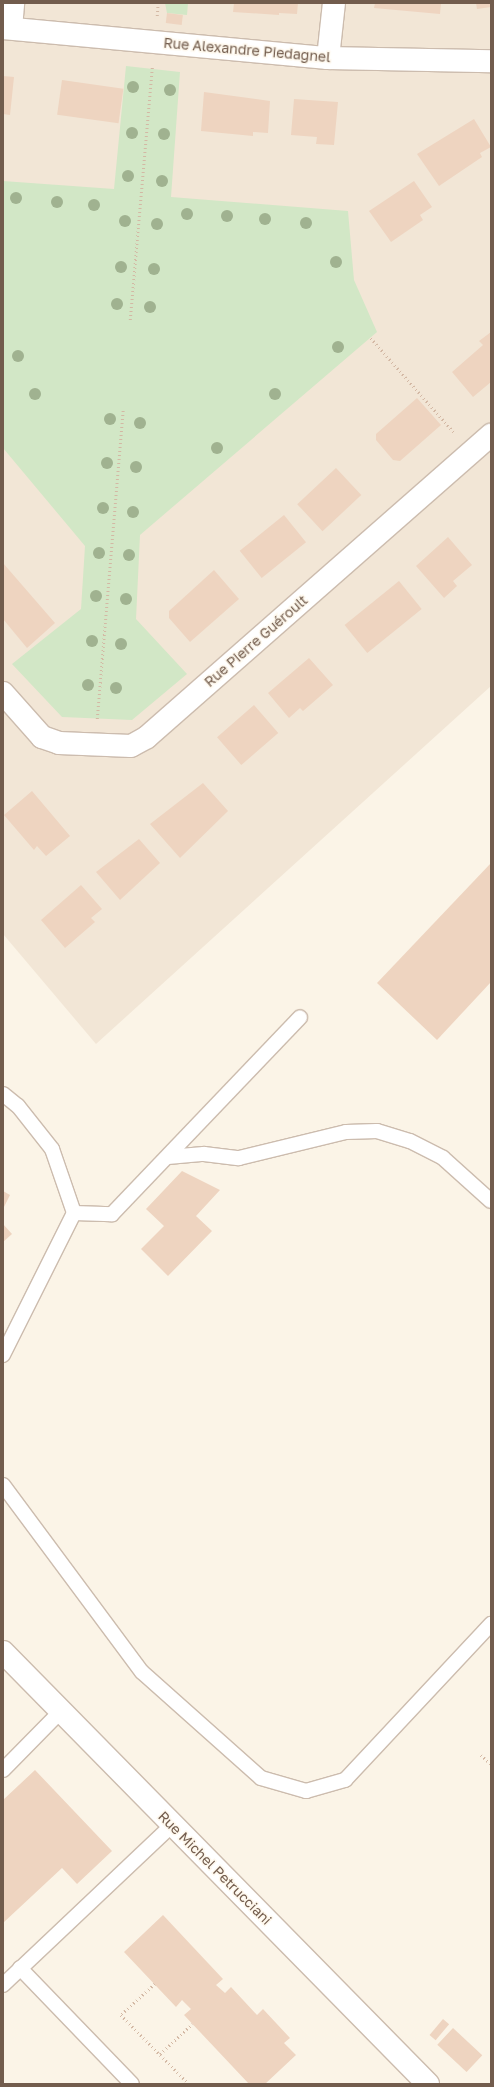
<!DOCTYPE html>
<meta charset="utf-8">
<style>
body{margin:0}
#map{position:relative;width:494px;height:2087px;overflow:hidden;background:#fbf4e7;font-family:"Golos Text",sans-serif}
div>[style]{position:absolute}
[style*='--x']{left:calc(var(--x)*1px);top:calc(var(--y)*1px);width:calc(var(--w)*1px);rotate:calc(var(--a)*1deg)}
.residential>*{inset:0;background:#f2e6d6}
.green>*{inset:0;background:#d2e7c6}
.building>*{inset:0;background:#eed4c0;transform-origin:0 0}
.path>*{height:2.5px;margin-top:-1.25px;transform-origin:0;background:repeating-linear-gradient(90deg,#d3b8a4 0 1px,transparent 0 4px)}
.roads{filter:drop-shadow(1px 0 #ccbcae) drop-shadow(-1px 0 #ccbcae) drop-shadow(0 1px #ccbcae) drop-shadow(0 -1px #ccbcae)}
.service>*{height:14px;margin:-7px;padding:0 7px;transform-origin:7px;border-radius:7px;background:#fff}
.minor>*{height:22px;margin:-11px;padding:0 11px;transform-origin:11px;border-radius:11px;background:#fff}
.trees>*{width:12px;height:12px;margin:-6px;border-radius:50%;background:#a0b290}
span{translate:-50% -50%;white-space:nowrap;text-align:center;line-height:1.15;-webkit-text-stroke:3px #fef8ed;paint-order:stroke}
.street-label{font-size:14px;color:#725c4d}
.frame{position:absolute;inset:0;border:4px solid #725c4d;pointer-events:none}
</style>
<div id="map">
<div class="residential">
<div style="clip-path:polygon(3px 3px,491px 3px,491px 686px,96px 1044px,3px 934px)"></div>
</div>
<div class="green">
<div style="clip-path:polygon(165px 3px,188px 3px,187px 15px,167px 13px)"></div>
<div style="clip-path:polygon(126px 66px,180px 72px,171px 197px,348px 211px,354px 280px,377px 332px,140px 535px,136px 619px,187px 674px,132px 720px,62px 717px,12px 664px,81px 609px,85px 546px,3px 448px,3px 181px,114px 189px)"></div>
</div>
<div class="building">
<div style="clip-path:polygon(234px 3px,298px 3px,297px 14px,279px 13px,279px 15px,233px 12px)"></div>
<div style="clip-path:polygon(375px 3px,441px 3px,440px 14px,374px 8px)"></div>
<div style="clip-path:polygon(476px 3px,491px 3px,491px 7px,477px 9px)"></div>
<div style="left:167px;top:13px;width:16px;height:10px;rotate:7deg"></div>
<div style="clip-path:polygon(3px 76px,14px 77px,10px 115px,3px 114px)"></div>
<div style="left:62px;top:80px;width:62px;height:35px;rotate:8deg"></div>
<div style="clip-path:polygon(204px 92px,270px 101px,268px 133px,253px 132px,253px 136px,201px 131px)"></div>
<div style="clip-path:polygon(294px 99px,338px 102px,334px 145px,316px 144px,317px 137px,291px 135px)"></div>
<div style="clip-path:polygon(474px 119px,491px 147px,480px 153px,482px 157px,439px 186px,417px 154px)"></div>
<div style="clip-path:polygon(414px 181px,432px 207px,420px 215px,423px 220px,391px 242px,369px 211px)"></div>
<div style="clip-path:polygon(491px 332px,491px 382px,473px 397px,452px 372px,483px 345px,479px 341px)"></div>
<div style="clip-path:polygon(417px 398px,441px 425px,400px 461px,393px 460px,376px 440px,376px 434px)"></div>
<div style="left:336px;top:468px;width:37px;height:53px;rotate:47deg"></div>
<div style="left:284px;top:515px;width:35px;height:57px;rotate:51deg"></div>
<div style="clip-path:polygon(448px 537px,472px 565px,453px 581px,457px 586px,444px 598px,416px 566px)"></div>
<div style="clip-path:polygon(3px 563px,55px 623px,27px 648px,3px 619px)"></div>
<div style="clip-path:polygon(214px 570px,239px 599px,190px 642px,169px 618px,169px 611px)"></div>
<div style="left:399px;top:581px;width:36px;height:70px;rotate:51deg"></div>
<div style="clip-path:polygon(309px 658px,333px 685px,303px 711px,300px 708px,289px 718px,268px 693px)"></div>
<div style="left:254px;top:705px;width:37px;height:49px;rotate:49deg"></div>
<div style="clip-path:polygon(203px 783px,228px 811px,180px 858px,150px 824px)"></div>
<div style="clip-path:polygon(32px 791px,70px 836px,46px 856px,37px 846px,34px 850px,4px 815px)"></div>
<div style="clip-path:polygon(139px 839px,160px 863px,120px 900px,96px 872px)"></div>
<div style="clip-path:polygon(491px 863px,491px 982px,437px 1040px,377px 983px)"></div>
<div style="clip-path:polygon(81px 885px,102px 909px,91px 918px,95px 922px,65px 948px,41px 920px)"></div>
<div style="clip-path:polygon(182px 1171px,220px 1190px,196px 1216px,212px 1231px,168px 1276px,141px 1249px,164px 1226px,146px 1209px)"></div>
<div style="clip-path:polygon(3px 1191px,10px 1195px,3px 1209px)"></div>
<div style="clip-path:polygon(3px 1224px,12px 1234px,3px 1242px)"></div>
<div style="clip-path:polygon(35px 1770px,112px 1851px,77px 1884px,62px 1868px,3px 1923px,3px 1800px)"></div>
<div style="clip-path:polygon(163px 1915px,223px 1979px,216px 1985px,225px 1993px,231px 1987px,257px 2015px,263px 2009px,290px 2038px,284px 2043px,296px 2055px,265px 2084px,249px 2084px,184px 2015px,191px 2009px,182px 2000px,176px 2007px,124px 1952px)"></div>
<div style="left:443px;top:2019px;width:8px;height:21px;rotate:40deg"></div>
<div style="left:453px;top:2028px;width:40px;height:23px;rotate:43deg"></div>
</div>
<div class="path">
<div style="--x:157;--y:16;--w:13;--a:-86"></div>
<div style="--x:130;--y:320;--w:254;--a:-85"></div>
<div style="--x:371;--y:338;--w:125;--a:48.6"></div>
<div style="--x:97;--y:719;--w:311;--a:-85.2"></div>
<div style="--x:481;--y:1755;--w:13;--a:42"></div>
<div style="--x:155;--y:1984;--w:46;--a:137.6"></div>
<div style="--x:121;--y:2015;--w:97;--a:45.4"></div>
<div style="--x:160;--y:2054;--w:44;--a:-43.2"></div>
</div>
<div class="roads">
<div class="service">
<div style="--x:3;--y:1094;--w:19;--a:39"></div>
<div style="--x:18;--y:1106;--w:55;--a:51.7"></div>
<div style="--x:52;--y:1149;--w:68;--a:71"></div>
<div style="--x:74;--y:1213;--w:159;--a:116.6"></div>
<div style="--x:168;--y:1157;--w:36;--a:-5"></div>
<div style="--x:204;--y:1154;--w:35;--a:7"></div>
<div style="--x:239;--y:1158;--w:110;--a:-13.7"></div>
<div style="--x:346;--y:1132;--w:31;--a:-2"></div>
<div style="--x:377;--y:1131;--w:34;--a:17"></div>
<div style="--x:410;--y:1141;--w:37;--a:27"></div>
<div style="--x:443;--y:1158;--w:64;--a:41.9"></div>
<div style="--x:74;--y:1213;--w:38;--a:2"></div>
<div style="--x:112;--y:1214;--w:272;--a:-46.3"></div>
<div style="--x:3;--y:1485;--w:233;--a:53.4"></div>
<div style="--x:142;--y:1672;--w:159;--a:41.7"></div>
<div style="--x:261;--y:1778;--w:47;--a:16.1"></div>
<div style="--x:306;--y:1791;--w:41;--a:-15.8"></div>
<div style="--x:345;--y:1780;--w:214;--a:-46.9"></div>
<div style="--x:3;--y:1770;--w:84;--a:-45.5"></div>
<div style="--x:20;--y:1968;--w:161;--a:46"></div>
<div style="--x:3;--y:1985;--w:233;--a:-43.4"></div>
</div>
<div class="minor">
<div style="--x:3;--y:28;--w:326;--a:5.3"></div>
<div style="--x:328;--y:58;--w:163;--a:1.1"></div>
<div style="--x:11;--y:28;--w:25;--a:-85"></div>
<div style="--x:328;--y:58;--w:55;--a:-83.8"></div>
<div style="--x:3;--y:693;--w:59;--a:48.4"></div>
<div style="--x:42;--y:737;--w:18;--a:19"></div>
<div style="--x:59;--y:743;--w:72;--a:2.4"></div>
<div style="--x:131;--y:746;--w:18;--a:-29"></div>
<div style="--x:147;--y:737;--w:458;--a:-41.3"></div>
<div style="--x:3;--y:1652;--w:606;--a:45.47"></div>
</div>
</div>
<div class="trees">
<div style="left:133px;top:87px"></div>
<div style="left:170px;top:90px"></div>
<div style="left:132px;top:133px"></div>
<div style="left:164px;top:134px"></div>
<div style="left:128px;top:176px"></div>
<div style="left:162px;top:181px"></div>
<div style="left:16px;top:198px"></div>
<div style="left:57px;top:202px"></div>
<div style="left:94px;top:205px"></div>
<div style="left:187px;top:214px"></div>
<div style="left:227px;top:216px"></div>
<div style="left:265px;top:219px"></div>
<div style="left:125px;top:221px"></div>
<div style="left:306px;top:223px"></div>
<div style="left:157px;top:224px"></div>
<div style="left:336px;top:262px"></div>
<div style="left:121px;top:267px"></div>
<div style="left:154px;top:269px"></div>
<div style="left:117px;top:304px"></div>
<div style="left:150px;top:307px"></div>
<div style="left:338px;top:347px"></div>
<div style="left:18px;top:356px"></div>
<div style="left:35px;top:394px"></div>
<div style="left:275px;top:394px"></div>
<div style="left:110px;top:419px"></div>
<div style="left:140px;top:423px"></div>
<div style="left:217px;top:448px"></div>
<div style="left:107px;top:463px"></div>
<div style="left:136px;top:467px"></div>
<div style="left:103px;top:508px"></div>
<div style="left:133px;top:512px"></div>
<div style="left:99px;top:553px"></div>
<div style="left:129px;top:555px"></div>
<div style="left:96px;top:596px"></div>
<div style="left:126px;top:599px"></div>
<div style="left:92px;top:641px"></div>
<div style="left:121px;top:644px"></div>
<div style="left:88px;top:685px"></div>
<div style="left:116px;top:688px"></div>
</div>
<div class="street-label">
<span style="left:247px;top:50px;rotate:5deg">Rue Alexandre Piedagnel</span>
<span style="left:256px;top:641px;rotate:-41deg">Rue Pierre Guéroult</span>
<span style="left:215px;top:1868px;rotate:45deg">Rue Michel Petrucciani</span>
</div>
<div class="frame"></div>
</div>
